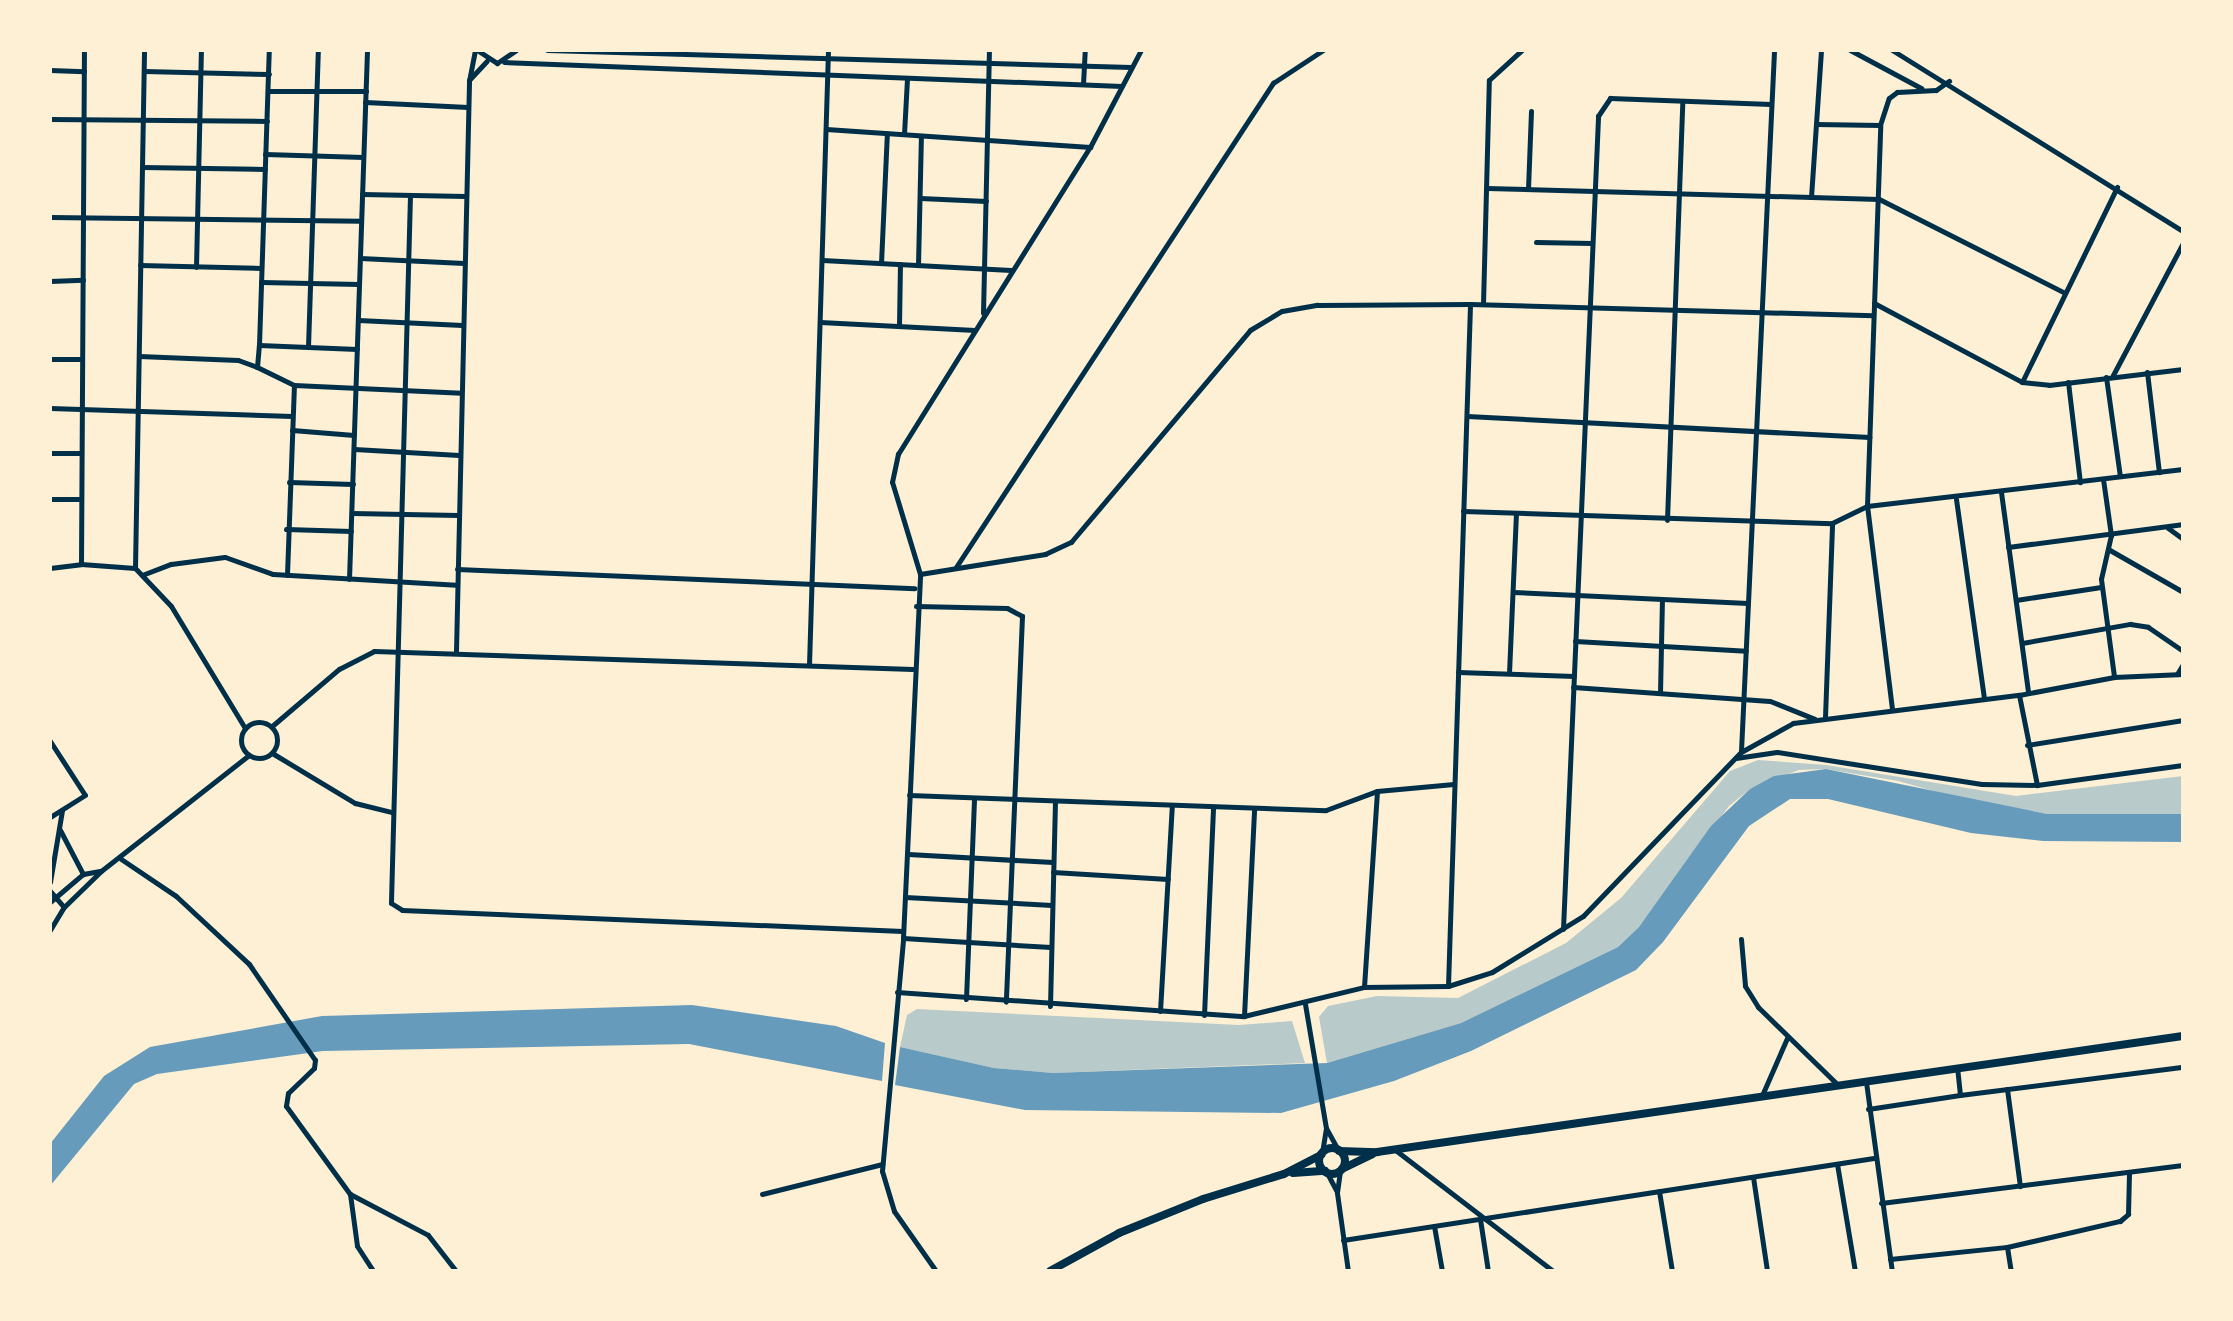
<!DOCTYPE html>
<style>
body{margin:0}
#map{position:relative;width:2233px;height:1321px;overflow:hidden;background:#fdf0d5;font-family:Bitter,serif}
div>[style]{position:absolute}
[style*='--x']{left:calc(var(--x)*1px);top:calc(var(--y)*1px);width:calc(var(--w)*1px);rotate:calc(var(--a)*1deg)}
.green>*{inset:0;background:#b9caca}
.water>*{inset:0;background:#669bbc}
.minor>*{height:5px;margin:-2.5px;padding:0 2.5px;transform-origin:2.5px;border-radius:2.5px;background:#003049}
.minor>.ring{margin:-2.5px;padding:0;box-sizing:content-box;background:none;border:5px solid #003049;border-radius:50%}
.primary>*{height:8px;margin:-4px;padding:0 4px;transform-origin:4px;border-radius:4px;background:#003049}
.primary>.ring{margin:-4px;padding:0;box-sizing:content-box;background:none;border:8px solid #003049;border-radius:50%}
span{translate:-50% -50%;white-space:nowrap;text-align:center;line-height:1.15;-webkit-text-stroke:8px #fdf0d5;paint-order:stroke}
.frame{position:absolute;inset:0;border:52px solid #fdf0d5;pointer-events:none}
</style>
<div id="map">
<div class="green">
<div style="clip-path:polygon(1758px 760px,1826px 765px,2016px 796px,2183px 776px,2183px 814px,2047px 814px,1973px 802px,1898px 781px,1826px 769px,1799px 770px,1750px 789px,1729px 806px,1639px 927px,1618px 947px,1461px 1023px,1327px 1063px,1319px 1017px,1328px 1006px,1377px 996px,1458px 998px,1566px 943px,1621px 898px,1730px 771px)"></div>
<div style="clip-path:polygon(917px 1009px,1239px 1025px,1292px 1021px,1305px 1063px,1053px 1073px,994px 1068px,900px 1047px,907px 1015px)"></div>
</div>
<div class="water">
<div style="clip-path:polygon(1826px 769px,2047px 814px,2183px 814px,2183px 842px,2043px 841px,1971px 833px,1828px 799px,1790px 799px,1749px 826px,1663px 942px,1636px 970px,1471px 1051px,1394px 1081px,1281px 1113px,1025px 1110px,895px 1085px,900px 1047px,994px 1068px,1053px 1073px,1327px 1063px,1461px 1023px,1618px 947px,1639px 927px,1711px 826px,1750px 789px,1774px 776px)"></div>
<div style="clip-path:polygon(692px 1005px,836px 1026px,885px 1043px,882px 1081px,689px 1044px,323px 1051px,157px 1074px,134px 1084px,50px 1186px,50px 1144px,104px 1076px,150px 1047px,322px 1016px)"></div>
</div>
<div class="minor">
<div style="--x:477;--y:50;--w:24;--a:33"></div>
<div style="--x:497;--y:63;--w:23;--a:-34"></div>
<div style="--x:547;--y:50;--w:584;--a:1.67"></div>
<div style="--x:1850;--y:50;--w:81;--a:28.2"></div>
<div style="--x:1892;--y:50;--w:343;--a:31.9"></div>
<div style="--x:504;--y:62;--w:618;--a:2.22"></div>
<div style="--x:50;--y:70;--w:34;--a:2"></div>
<div style="--x:144;--y:71;--w:125;--a:1.4"></div>
<div style="--x:469;--y:80;--w:26;--a:-47"></div>
<div style="--x:1083;--y:84;--w:34;--a:-87"></div>
<div style="--x:268;--y:91;--w:98;--a:0"></div>
<div style="--x:365;--y:102;--w:103;--a:2.8"></div>
<div style="--x:50;--y:119;--w:217;--a:0.5"></div>
<div style="--x:1816;--y:124;--w:64;--a:0.9"></div>
<div style="--x:826;--y:129;--w:265;--a:3.9"></div>
<div style="--x:904;--y:134;--w:56;--a:-86.9"></div>
<div style="--x:265;--y:154;--w:98;--a:1.8"></div>
<div style="--x:142;--y:167;--w:123;--a:0.9"></div>
<div style="--x:1487;--y:188;--w:392;--a:1.6"></div>
<div style="--x:1879;--y:199;--w:206;--a:26.8"></div>
<div style="--x:1528;--y:189;--w:78;--a:-87.8"></div>
<div style="--x:362;--y:194;--w:103;--a:1.1"></div>
<div style="--x:410;--y:195;--w:708;--a:91.54"></div>
<div style="--x:391;--y:903;--w:13;--a:32"></div>
<div style="--x:402;--y:910;--w:501;--a:2.4"></div>
<div style="--x:1811;--y:197;--w:147;--a:-86.1"></div>
<div style="--x:920;--y:198;--w:66;--a:2.6"></div>
<div style="--x:50;--y:217;--w:311;--a:0.7"></div>
<div style="--x:1536;--y:242;--w:56;--a:1"></div>
<div style="--x:360;--y:258;--w:104;--a:2.8"></div>
<div style="--x:822;--y:260;--w:189;--a:3"></div>
<div style="--x:881;--y:263;--w:130;--a:-87.4"></div>
<div style="--x:140;--y:265;--w:121;--a:1.4"></div>
<div style="--x:918;--y:265;--w:129;--a:-88.7"></div>
<div style="--x:196;--y:267;--w:217;--a:-88.7"></div>
<div style="--x:50;--y:281;--w:33;--a:-2"></div>
<div style="--x:261;--y:282;--w:98;--a:1.2"></div>
<div style="--x:1874;--y:303;--w:168;--a:28.1"></div>
<div style="--x:2022;--y:382;--w:27;--a:6"></div>
<div style="--x:2049;--y:385;--w:135;--a:-6.8"></div>
<div style="--x:1483;--y:304;--w:224;--a:-88.5"></div>
<div style="--x:1489;--y:80;--w:45;--a:-42.3"></div>
<div style="--x:983;--y:313;--w:263;--a:-88.7"></div>
<div style="--x:358;--y:320;--w:104;--a:2.8"></div>
<div style="--x:820;--y:322;--w:155;--a:3"></div>
<div style="--x:899;--y:326;--w:62;--a:-89.1"></div>
<div style="--x:259;--y:345;--w:295;--a:-88.1"></div>
<div style="--x:308;--y:347;--w:297;--a:-88.1"></div>
<div style="--x:139;--y:356;--w:99;--a:2.3"></div>
<div style="--x:238;--y:360;--w:20;--a:20"></div>
<div style="--x:257;--y:367;--w:22;--a:-85"></div>
<div style="--x:259;--y:345;--w:98;--a:2.3"></div>
<div style="--x:50;--y:359;--w:32;--a:0"></div>
<div style="--x:257;--y:367;--w:41;--a:25.9"></div>
<div style="--x:2147;--y:372;--w:101;--a:83.2"></div>
<div style="--x:2113;--y:375;--w:149;--a:-62.1"></div>
<div style="--x:2106;--y:377;--w:100;--a:82"></div>
<div style="--x:2022;--y:382;--w:217;--a:-64"></div>
<div style="--x:2068;--y:382;--w:101;--a:83.2"></div>
<div style="--x:50;--y:408;--w:242;--a:1.9"></div>
<div style="--x:1467;--y:416;--w:403;--a:3"></div>
<div style="--x:292;--y:430;--w:62;--a:4.6"></div>
<div style="--x:354;--y:449;--w:105;--a:3.3"></div>
<div style="--x:50;--y:453;--w:31;--a:0"></div>
<div style="--x:2103;--y:479;--w:57;--a:81.9"></div>
<div style="--x:2111;--y:535;--w:45;--a:102.8"></div>
<div style="--x:2101;--y:579;--w:99;--a:82.4"></div>
<div style="--x:289;--y:482;--w:64;--a:1.8"></div>
<div style="--x:2001;--y:492;--w:202;--a:82.3"></div>
<div style="--x:50;--y:499;--w:31;--a:0"></div>
<div style="--x:1956;--y:499;--w:200;--a:82"></div>
<div style="--x:1463;--y:511;--w:369;--a:1.9"></div>
<div style="--x:1832;--y:523;--w:39;--a:-26"></div>
<div style="--x:1867;--y:506;--w:318;--a:-6.7"></div>
<div style="--x:352;--y:513;--w:106;--a:1.1"></div>
<div style="--x:1667;--y:520;--w:418;--a:-87.9"></div>
<div style="--x:2168;--y:528;--w:19;--a:36"></div>
<div style="--x:286;--y:529;--w:65;--a:1.8"></div>
<div style="--x:2008;--y:547;--w:177;--a:-7.5"></div>
<div style="--x:2108;--y:549;--w:86;--a:29.8"></div>
<div style="--x:81;--y:564;--w:514;--a:-89.67"></div>
<div style="--x:956;--y:567;--w:579;--a:-56.78"></div>
<div style="--x:1273;--y:83;--w:60;--a:-33.4"></div>
<div style="--x:50;--y:568;--w:31;--a:-7"></div>
<div style="--x:81;--y:564;--w:54;--a:4.2"></div>
<div style="--x:135;--y:568;--w:52;--a:46.5"></div>
<div style="--x:171;--y:606;--w:143;--a:58.8"></div>
<div style="--x:135;--y:568;--w:518;--a:-89"></div>
<div style="--x:457;--y:569;--w:458;--a:2.4"></div>
<div style="--x:920;--y:574;--w:127;--a:-9.1"></div>
<div style="--x:1045;--y:554;--w:29;--a:-25"></div>
<div style="--x:1071;--y:542;--w:277;--a:-49.8"></div>
<div style="--x:1250;--y:330;--w:37;--a:-31"></div>
<div style="--x:1282;--y:311;--w:36;--a:-10"></div>
<div style="--x:1317;--y:305;--w:153;--a:-0.4"></div>
<div style="--x:1470;--y:304;--w:403;--a:1.6"></div>
<div style="--x:142;--y:575;--w:31;--a:-21"></div>
<div style="--x:171;--y:564;--w:54;--a:-7.4"></div>
<div style="--x:225;--y:557;--w:51;--a:19.5"></div>
<div style="--x:273;--y:574;--w:183;--a:3.4"></div>
<div style="--x:287;--y:575;--w:190;--a:-87.9"></div>
<div style="--x:294;--y:385;--w:167;--a:2.7"></div>
<div style="--x:349;--y:579;--w:529;--a:-88.05"></div>
<div style="--x:1513;--y:592;--w:235;--a:2.7"></div>
<div style="--x:2016;--y:600;--w:86;--a:-8.7"></div>
<div style="--x:916;--y:606;--w:91;--a:1.3"></div>
<div style="--x:1007;--y:608;--w:17;--a:28"></div>
<div style="--x:1022;--y:616;--w:386;--a:92.4"></div>
<div style="--x:1575;--y:641;--w:171;--a:3.3"></div>
<div style="--x:2022;--y:643;--w:110;--a:-10"></div>
<div style="--x:2130;--y:624;--w:18;--a:9"></div>
<div style="--x:2148;--y:627;--w:42;--a:34.4"></div>
<div style="--x:456;--y:651;--w:570;--a:-88.69"></div>
<div style="--x:469;--y:81;--w:32;--a:-79"></div>
<div style="--x:809;--y:665;--w:615;--a:-88.23"></div>
<div style="--x:1458;--y:672;--w:116;--a:2"></div>
<div style="--x:1509;--y:673;--w:159;--a:-87.5"></div>
<div style="--x:2177;--y:674;--w:12;--a:-59"></div>
<div style="--x:1573;--y:687;--w:197;--a:4.1"></div>
<div style="--x:1770;--y:701;--w:48;--a:21.8"></div>
<div style="--x:1660;--y:693;--w:94;--a:-88.8"></div>
<div style="--x:2019;--y:695;--w:92;--a:78.7"></div>
<div style="--x:1892;--y:709;--w:205;--a:-97"></div>
<div style="--x:1867;--y:506;--w:381;--a:-88"></div>
<div style="--x:1880;--y:125;--w:28;--a:-72"></div>
<div style="--x:1889;--y:98;--w:10;--a:-37"></div>
<div style="--x:1897;--y:92;--w:39;--a:-3"></div>
<div style="--x:1936;--y:90;--w:16;--a:-35"></div>
<div style="--x:1825;--y:717;--w:194;--a:-87.9"></div>
<div class="ring" style="left:241px;top:722px;width:31px;height:31px"></div>
<div style="--x:272;--y:726;--w:88;--a:-40.4"></div>
<div style="--x:339;--y:669;--w:39;--a:-27"></div>
<div style="--x:374;--y:651;--w:539;--a:1.91"></div>
<div style="--x:50;--y:741;--w:64;--a:57.1"></div>
<div style="--x:85;--y:795;--w:41;--a:147.8"></div>
<div style="--x:2027;--y:745;--w:158;--a:-9.1"></div>
<div style="--x:1741;--y:751;--w:702;--a:-87.3"></div>
<div style="--x:272;--y:753;--w:97;--a:31.1"></div>
<div style="--x:355;--y:803;--w:38;--a:14"></div>
<div style="--x:1736;--y:758;--w:41;--a:-8.3"></div>
<div style="--x:1777;--y:752;--w:207;--a:8.9"></div>
<div style="--x:1982;--y:784;--w:55;--a:1"></div>
<div style="--x:2037;--y:785;--w:147;--a:-7.8"></div>
<div style="--x:909;--y:795;--w:417;--a:2.1"></div>
<div style="--x:1326;--y:810;--w:54;--a:-20.4"></div>
<div style="--x:1377;--y:791;--w:77;--a:-5.2"></div>
<div style="--x:60;--y:830;--w:50;--a:62.4"></div>
<div style="--x:908;--y:854;--w:145;--a:3.2"></div>
<div style="--x:121;--y:859;--w:66;--a:33.9"></div>
<div style="--x:176;--y:896;--w:100;--a:43"></div>
<div style="--x:249;--y:964;--w:116;--a:55.5"></div>
<div style="--x:315;--y:1060;--w:8;--a:97"></div>
<div style="--x:314;--y:1068;--w:36;--a:136"></div>
<div style="--x:288;--y:1093;--w:13;--a:99"></div>
<div style="--x:286;--y:1106;--w:109;--a:54"></div>
<div style="--x:350;--y:1194;--w:52;--a:82.3"></div>
<div style="--x:357;--y:1246;--w:30;--a:57"></div>
<div style="--x:1053;--y:872;--w:115;--a:3.5"></div>
<div style="--x:50;--y:882;--w:73;--a:-80.5"></div>
<div style="--x:50;--y:891;--w:21;--a:49"></div>
<div style="--x:905;--y:897;--w:147;--a:3.1"></div>
<div style="--x:50;--y:902;--w:43;--a:-40.3"></div>
<div style="--x:83;--y:874;--w:17;--a:-10"></div>
<div style="--x:1563;--y:929;--w:814;--a:-87.53"></div>
<div style="--x:1598;--y:116;--w:22;--a:-56"></div>
<div style="--x:1610;--y:98;--w:161;--a:2.1"></div>
<div style="--x:50;--y:930;--w:27;--a:-59"></div>
<div style="--x:64;--y:907;--w:52;--a:-44.2"></div>
<div style="--x:101;--y:871;--w:188;--a:-38.1"></div>
<div style="--x:903;--y:938;--w:148;--a:3.5"></div>
<div style="--x:1741;--y:939;--w:47;--a:85.1"></div>
<div style="--x:1745;--y:986;--w:25;--a:58"></div>
<div style="--x:1758;--y:1007;--w:110;--a:44.3"></div>
<div style="--x:1448;--y:986;--w:682;--a:-88.15"></div>
<div style="--x:1364;--y:987;--w:196;--a:-86.2"></div>
<div style="--x:897;--y:992;--w:348;--a:4"></div>
<div style="--x:1244;--y:1016;--w:123;--a:-13.6"></div>
<div style="--x:1364;--y:987;--w:84;--a:-0.7"></div>
<div style="--x:1448;--y:986;--w:46;--a:-17.7"></div>
<div style="--x:1492;--y:972;--w:107;--a:-31.6"></div>
<div style="--x:1583;--y:916;--w:228;--a:-46.1"></div>
<div style="--x:1741;--y:752;--w:60;--a:-29.1"></div>
<div style="--x:1793;--y:723;--w:228;--a:-7.1"></div>
<div style="--x:2019;--y:695;--w:97;--a:-10.7"></div>
<div style="--x:2114;--y:677;--w:69;--a:-2.5"></div>
<div style="--x:966;--y:999;--w:201;--a:-87.7"></div>
<div style="--x:1305;--y:1004;--w:126;--a:80.4"></div>
<div style="--x:1326;--y:1128;--w:25;--a:61"></div>
<div style="--x:1050;--y:1006;--w:203;--a:-88.6"></div>
<div style="--x:1160;--y:1011;--w:206;--a:-86.7"></div>
<div style="--x:1204;--y:1015;--w:208;--a:-87.5"></div>
<div style="--x:1244;--y:1016;--w:207;--a:-87.2"></div>
<div style="--x:1866;--y:1082;--w:191;--a:82.2"></div>
<div style="--x:2007;--y:1089;--w:98;--a:82.4"></div>
<div style="--x:1763;--y:1093;--w:60;--a:-66.4"></div>
<div style="--x:1960;--y:1095;--w:225;--a:-7.2"></div>
<div style="--x:1868;--y:1109;--w:93;--a:-8.7"></div>
<div style="--x:1960;--y:1095;--w:28;--a:-96"></div>
<div style="--x:1394;--y:1149;--w:200;--a:37.5"></div>
<div style="--x:1322;--y:1153;--w:24;--a:-81"></div>
<div style="--x:1837;--y:1164;--w:109;--a:80.5"></div>
<div style="--x:1340;--y:1171;--w:22;--a:98"></div>
<div style="--x:1337;--y:1193;--w:79;--a:82"></div>
<div style="--x:1327;--y:1173;--w:21;--a:62"></div>
<div style="--x:1753;--y:1177;--w:95;--a:81.5"></div>
<div style="--x:1659;--y:1191;--w:81;--a:80.8"></div>
<div style="--x:350;--y:1194;--w:88;--a:27.7"></div>
<div style="--x:428;--y:1235;--w:46;--a:52.1"></div>
<div style="--x:762;--y:1194;--w:124;--a:-14"></div>
<div style="--x:1881;--y:1203;--w:304;--a:-7.2"></div>
<div style="--x:1480;--y:1219;--w:53;--a:81.3"></div>
<div style="--x:1434;--y:1226;--w:46;--a:79.9"></div>
<div style="--x:1343;--y:1240;--w:537;--a:-8.78"></div>
<div style="--x:2007;--y:1247;--w:24;--a:81"></div>
<div style="--x:1890;--y:1259;--w:118;--a:-5.9"></div>
<div style="--x:2007;--y:1247;--w:116;--a:-13"></div>
<div style="--x:2120;--y:1221;--w:11;--a:-41"></div>
<div style="--x:2128;--y:1214;--w:41;--a:-88.6"></div>
<div style="--x:936;--y:1271;--w:73;--a:-125"></div>
<div style="--x:894;--y:1211;--w:42;--a:-106.7"></div>
<div style="--x:882;--y:1171;--w:234;--a:-84.8"></div>
<div style="--x:903;--y:938;--w:364;--a:-87.3"></div>
<div style="--x:920;--y:574;--w:96;--a:-106.9"></div>
<div style="--x:892;--y:482;--w:29;--a:-78"></div>
<div style="--x:898;--y:454;--w:362;--a:-58"></div>
<div style="--x:1090;--y:147;--w:110;--a:-62.3"></div>
</div>
<div class="primary">
<div class="ring" style="left:1319px;top:1148px;width:18px;height:18px"></div>
<div style="--x:1339;--y:1151;--w:38;--a:2"></div>
<div style="--x:1377;--y:1152;--w:814;--a:-8.19"></div>
<div style="--x:1342;--y:1169;--w:34;--a:-26"></div>
<div style="--x:1293;--y:1173;--w:32;--a:-4"></div>
<div style="--x:1050;--y:1271;--w:79;--a:-28.8"></div>
<div style="--x:1119;--y:1233;--w:91;--a:-22"></div>
<div style="--x:1203;--y:1199;--w:85;--a:-17.2"></div>
<div style="--x:1284;--y:1174;--w:42;--a:-27.2"></div>
</div>
<div class="frame"></div>
</div>
